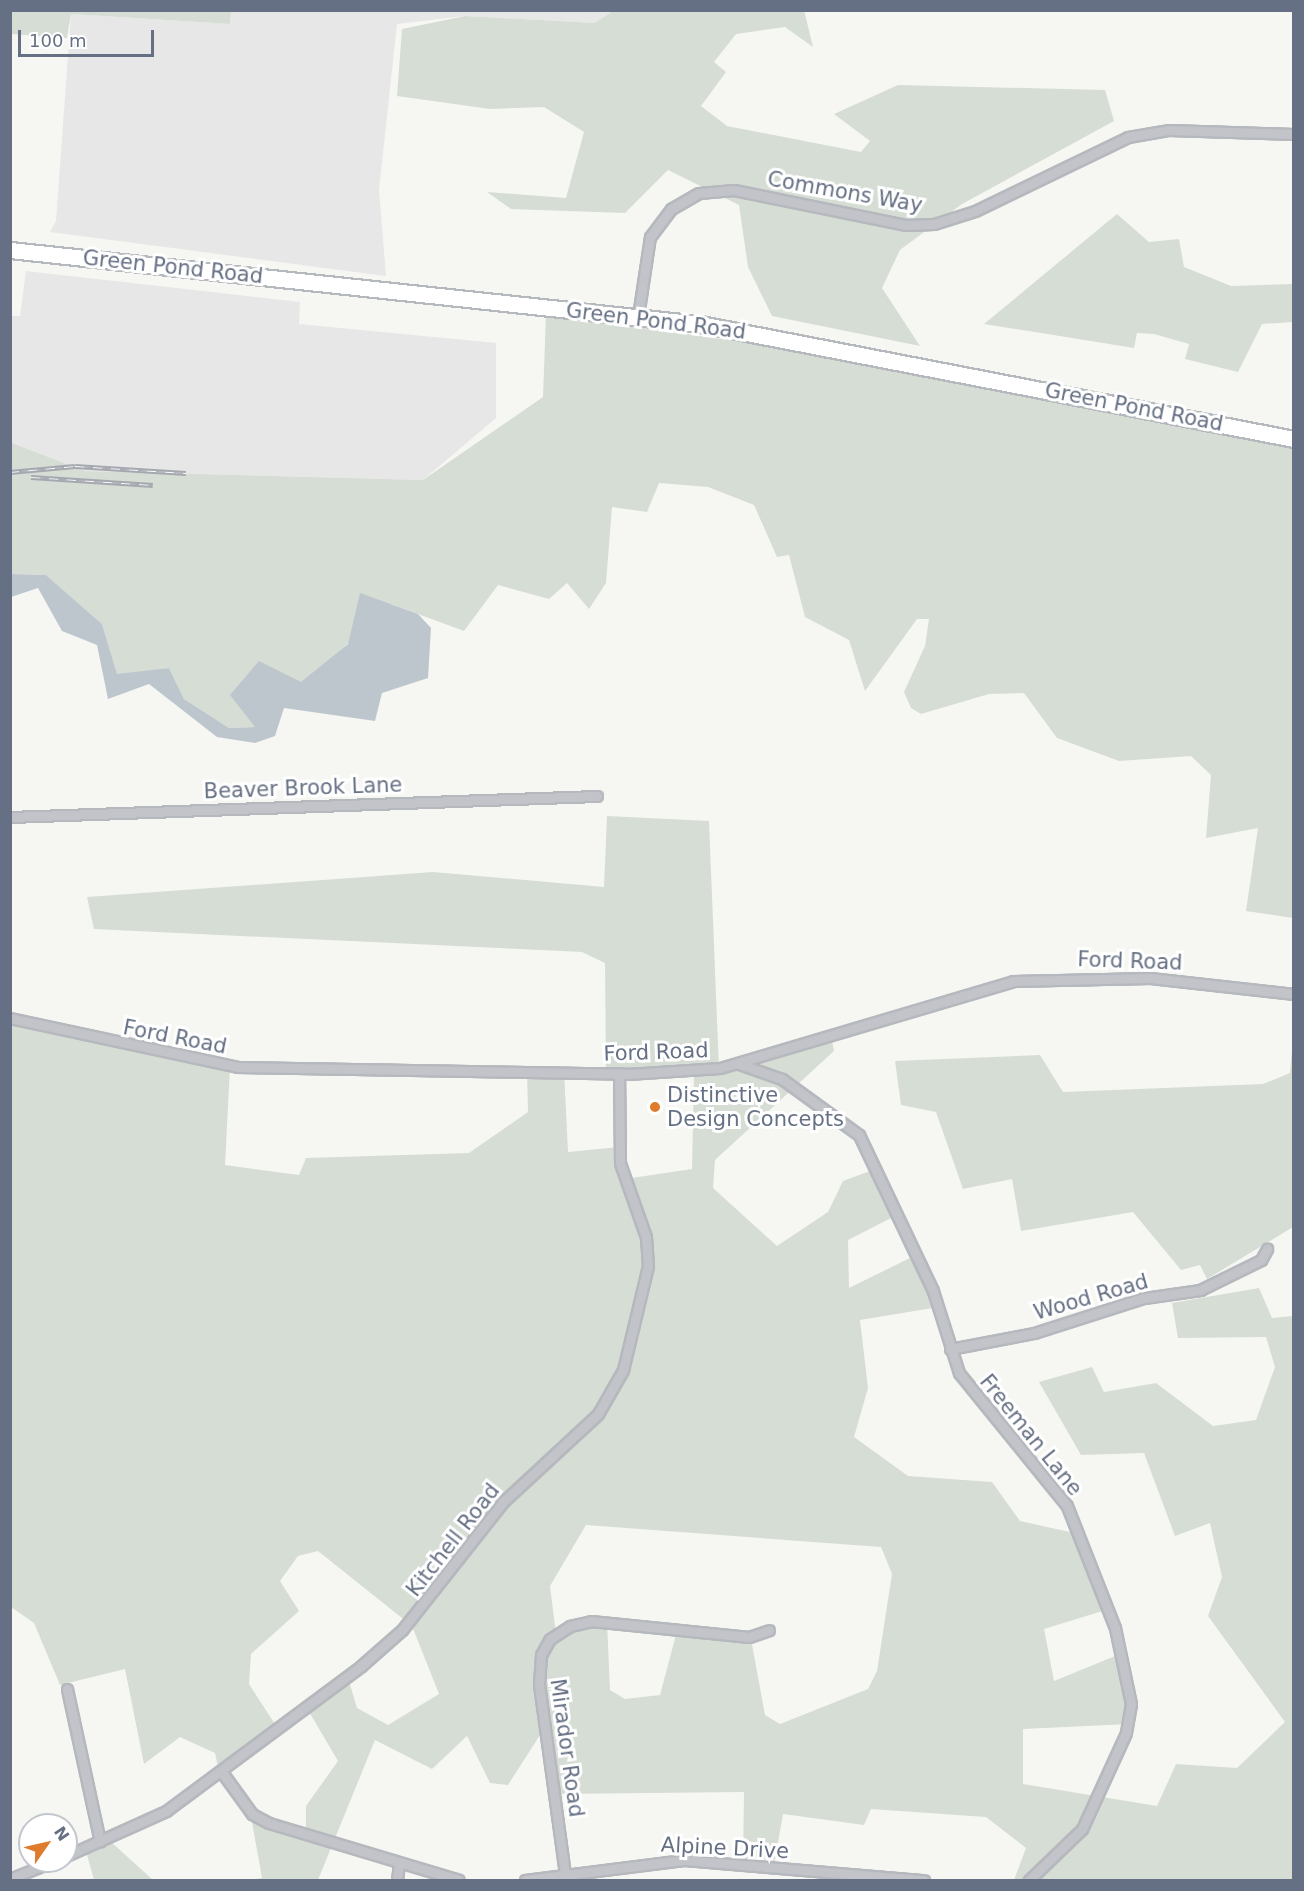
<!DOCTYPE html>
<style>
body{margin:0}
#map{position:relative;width:1304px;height:1891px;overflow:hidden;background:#f6f7f3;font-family:"DejaVu Sans",sans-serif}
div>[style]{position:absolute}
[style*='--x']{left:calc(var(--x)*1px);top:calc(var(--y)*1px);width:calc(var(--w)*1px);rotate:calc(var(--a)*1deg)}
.built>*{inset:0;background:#e7e7e7}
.green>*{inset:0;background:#d6ddd5}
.water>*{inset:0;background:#bec6cd}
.roads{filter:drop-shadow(2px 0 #b5b8bd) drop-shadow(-2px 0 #b5b8bd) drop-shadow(0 2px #b5b8bd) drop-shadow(0 -2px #b5b8bd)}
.street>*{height:9px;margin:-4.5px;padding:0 4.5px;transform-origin:4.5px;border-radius:4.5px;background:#c2c4c9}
.primary>*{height:15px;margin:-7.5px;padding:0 7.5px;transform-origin:7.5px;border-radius:7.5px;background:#fff}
.rail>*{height:5px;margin-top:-2.5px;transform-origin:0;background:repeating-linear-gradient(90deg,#fff 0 9px,#a5a8b0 0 18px);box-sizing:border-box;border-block:2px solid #a5a8b0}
.dots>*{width:16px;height:16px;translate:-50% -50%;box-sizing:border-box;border:3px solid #fff;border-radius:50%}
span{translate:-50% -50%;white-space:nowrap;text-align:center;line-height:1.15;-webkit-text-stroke:6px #fff;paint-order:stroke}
.street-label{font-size:21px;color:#667084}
.poi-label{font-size:21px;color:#667084}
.left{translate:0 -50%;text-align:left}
.frame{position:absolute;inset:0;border:12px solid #667084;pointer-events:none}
.north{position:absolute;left:18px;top:1813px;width:60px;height:60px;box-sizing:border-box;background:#fff;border:2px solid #c2c6ce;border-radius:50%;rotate:56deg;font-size:16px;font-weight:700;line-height:24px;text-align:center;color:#667084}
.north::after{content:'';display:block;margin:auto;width:21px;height:27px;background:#de7b2c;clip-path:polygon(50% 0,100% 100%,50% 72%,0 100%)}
.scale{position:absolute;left:18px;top:30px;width:136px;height:27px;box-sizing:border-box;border:3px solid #667084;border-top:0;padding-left:8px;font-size:18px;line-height:21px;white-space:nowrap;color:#667084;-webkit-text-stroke:4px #fff;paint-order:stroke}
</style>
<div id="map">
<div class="built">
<div style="clip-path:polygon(231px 10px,613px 11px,596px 23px,465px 16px,397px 24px,379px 190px,386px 276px,50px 232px,56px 221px,71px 14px,230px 24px)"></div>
<div style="clip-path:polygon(26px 271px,300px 302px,299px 324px,496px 343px,496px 418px,423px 480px,85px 471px,11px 442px,10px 316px,20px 316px)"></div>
</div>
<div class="green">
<div style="clip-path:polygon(804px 10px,813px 47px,785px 27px,736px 34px,714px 62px,726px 72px,701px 106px,727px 126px,861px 152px,870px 141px,834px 114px,898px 85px,1105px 90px,1114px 121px,962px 204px,900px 250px,882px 288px,920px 346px,772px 316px,748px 267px,739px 205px,668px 170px,625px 213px,511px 209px,487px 192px,566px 198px,584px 132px,544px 107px,490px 109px,397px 96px,402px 29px,465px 16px,595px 23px,613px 11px)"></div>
<div style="clip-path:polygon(10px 11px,11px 10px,231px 11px,230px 24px,71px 14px,67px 38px,11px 34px)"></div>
<div style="clip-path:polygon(1117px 214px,1149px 242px,1179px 239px,1184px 267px,1231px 286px,1293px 284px,1293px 322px,1262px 324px,1238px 372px,1185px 359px,1189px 344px,1154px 334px,1137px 333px,1134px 348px,984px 324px)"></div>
<div style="clip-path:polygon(546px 314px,841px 356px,1293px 444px,1293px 918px,1246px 911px,1258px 828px,1206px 838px,1211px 775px,1191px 756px,1119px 761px,1057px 738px,1024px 693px,989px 694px,921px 714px,911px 708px,904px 692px,925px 646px,929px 619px,917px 619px,865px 691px,849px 640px,805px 617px,789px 555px,777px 557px,754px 505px,708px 487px,659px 483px,647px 512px,612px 507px,606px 583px,589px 609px,567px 583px,549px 599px,498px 585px,464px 631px,391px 604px,256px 727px,229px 728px,184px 699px,169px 668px,117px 675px,102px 624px,46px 575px,11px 574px,10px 442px,85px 471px,423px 480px,543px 397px)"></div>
<div style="clip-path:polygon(evenodd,607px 816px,709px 821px,719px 1069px,831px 1035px,834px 1051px,715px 1160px,713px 1188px,777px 1246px,828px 1212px,843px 1181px,878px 1168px,895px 1216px,848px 1240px,849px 1288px,914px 1256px,939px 1307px,860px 1320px,868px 1388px,854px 1437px,908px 1476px,992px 1482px,1020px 1521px,1079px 1534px,1109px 1609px,1044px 1629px,1054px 1681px,1120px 1654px,1129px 1724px,1023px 1729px,1023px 1784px,1157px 1806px,1176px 1764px,1237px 1768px,1285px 1722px,1208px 1616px,1222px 1577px,1210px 1523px,1175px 1536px,1144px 1453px,1081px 1455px,1039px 1382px,1092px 1367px,1104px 1392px,1156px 1383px,1213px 1426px,1256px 1420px,1275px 1367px,1266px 1337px,1178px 1338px,1172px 1303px,1259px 1288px,1272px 1318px,1293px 1316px,1293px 1880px,1014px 1880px,1026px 1848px,986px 1817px,871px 1809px,864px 1825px,783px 1814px,774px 1865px,743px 1863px,744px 1792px,555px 1794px,547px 1724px,508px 1785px,490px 1783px,467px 1736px,432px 1769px,375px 1740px,318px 1880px,249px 1880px,262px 1878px,250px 1811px,306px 1833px,306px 1806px,338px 1761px,308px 1710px,348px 1678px,357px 1708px,388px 1725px,439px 1694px,412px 1626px,318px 1551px,298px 1556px,280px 1581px,299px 1611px,251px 1654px,249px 1684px,280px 1732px,220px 1776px,215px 1753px,180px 1737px,144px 1764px,125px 1669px,60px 1685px,34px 1623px,11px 1607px,11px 1023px,230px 1067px,225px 1165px,299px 1175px,306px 1158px,469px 1153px,528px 1112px,527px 1071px,564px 1070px,568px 1152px,619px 1147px,625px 1179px,692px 1169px,694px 1073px,606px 1073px,605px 963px,582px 952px,94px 929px,87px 897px,433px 872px,604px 887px,607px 816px,586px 1525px,881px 1547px,892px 1574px,877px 1671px,868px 1689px,780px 1724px,765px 1715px,751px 1639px,677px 1631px,660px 1695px,625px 1699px,610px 1690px,607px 1621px,556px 1634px,550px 1586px,586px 1525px)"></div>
<div style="clip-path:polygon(1293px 1040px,1293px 1227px,1207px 1279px,1200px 1265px,1181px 1270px,1133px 1212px,1021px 1231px,1012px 1179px,963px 1189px,936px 1112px,901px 1105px,895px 1061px,1040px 1055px,1063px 1092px,1263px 1084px,1290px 1073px)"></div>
<div style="clip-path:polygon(110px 1841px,153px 1880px,94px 1880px,86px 1851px)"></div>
</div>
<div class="water">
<div style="clip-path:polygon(11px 574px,46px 575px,102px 624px,117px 674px,169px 668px,184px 699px,229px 728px,255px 727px,230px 695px,259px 661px,301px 682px,348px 644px,360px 593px,418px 614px,431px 628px,428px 678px,382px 693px,375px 721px,284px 708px,275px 736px,255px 743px,217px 737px,149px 684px,108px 699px,97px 645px,62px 631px,38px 588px,11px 597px)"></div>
</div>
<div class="roads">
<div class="street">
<div style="--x:638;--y:316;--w:80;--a:-81.4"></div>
<div style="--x:650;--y:237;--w:35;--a:-53"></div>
<div style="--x:671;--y:209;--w:32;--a:-30"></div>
<div style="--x:699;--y:193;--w:35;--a:-5"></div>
<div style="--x:734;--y:190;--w:176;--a:11.5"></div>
<div style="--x:906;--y:225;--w:28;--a:-2"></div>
<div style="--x:934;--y:224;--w:43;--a:-17.6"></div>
<div style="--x:975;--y:211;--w:170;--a:-25.8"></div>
<div style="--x:1128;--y:137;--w:42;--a:-9.7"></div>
<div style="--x:1169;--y:130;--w:125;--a:1.8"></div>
<div style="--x:10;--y:817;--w:587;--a:-2.05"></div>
<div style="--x:10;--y:1018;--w:233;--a:12.1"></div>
<div style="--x:238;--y:1067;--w:390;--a:1"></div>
<div style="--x:628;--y:1074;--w:92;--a:-3.7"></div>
<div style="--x:720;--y:1068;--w:306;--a:-16.5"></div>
<div style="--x:1013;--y:981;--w:137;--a:-1.3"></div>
<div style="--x:1150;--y:978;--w:145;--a:6.3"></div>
<div style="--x:739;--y:1064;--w:46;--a:19.2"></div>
<div style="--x:782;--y:1079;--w:95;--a:36"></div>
<div style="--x:859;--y:1135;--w:173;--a:64.6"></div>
<div style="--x:933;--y:1291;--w:86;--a:72.4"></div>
<div style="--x:959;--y:1373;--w:171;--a:50.9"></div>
<div style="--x:1067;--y:1506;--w:131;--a:68.5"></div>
<div style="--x:1115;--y:1628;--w:78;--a:78.1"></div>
<div style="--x:1131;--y:1704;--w:29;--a:100"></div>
<div style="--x:1126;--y:1733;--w:106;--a:114.6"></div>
<div style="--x:1082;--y:1829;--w:74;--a:136.1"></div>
<div style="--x:950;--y:1349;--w:86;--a:-10.8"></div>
<div style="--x:1034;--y:1333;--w:115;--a:-17.7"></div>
<div style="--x:1144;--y:1298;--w:57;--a:-8.1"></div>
<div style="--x:1200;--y:1290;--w:68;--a:-26.2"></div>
<div style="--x:1261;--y:1260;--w:13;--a:-61"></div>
<div style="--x:67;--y:1689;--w:156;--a:77.8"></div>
<div style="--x:221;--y:1771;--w:53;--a:54.2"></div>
<div style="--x:252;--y:1814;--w:19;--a:28"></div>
<div style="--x:269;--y:1823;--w:198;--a:16.7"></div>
<div style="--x:66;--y:1856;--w:110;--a:-24.2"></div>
<div style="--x:166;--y:1811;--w:243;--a:-36.6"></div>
<div style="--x:361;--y:1666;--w:55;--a:-41.3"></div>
<div style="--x:402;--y:1630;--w:163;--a:-51.7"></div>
<div style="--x:503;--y:1502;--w:129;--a:-42.8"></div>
<div style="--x:598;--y:1414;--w:51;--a:-60.4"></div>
<div style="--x:623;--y:1370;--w:107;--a:-76.5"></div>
<div style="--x:648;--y:1266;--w:29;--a:-94"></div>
<div style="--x:646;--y:1237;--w:78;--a:-109.4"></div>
<div style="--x:620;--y:1163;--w:90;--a:-90.6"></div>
<div style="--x:565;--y:1874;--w:192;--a:-97.8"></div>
<div style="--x:539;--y:1684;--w:29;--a:-86"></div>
<div style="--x:541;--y:1655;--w:18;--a:-61"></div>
<div style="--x:550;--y:1639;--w:24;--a:-33"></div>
<div style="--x:570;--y:1626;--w:22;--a:-13"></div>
<div style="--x:591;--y:1621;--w:159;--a:5.8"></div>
<div style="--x:749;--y:1637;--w:21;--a:-19"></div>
<div style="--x:10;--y:1879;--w:48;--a:-22.2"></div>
<div style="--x:397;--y:1880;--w:16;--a:-83"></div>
<div style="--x:525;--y:1880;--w:160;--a:-7.2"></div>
<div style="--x:684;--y:1860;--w:241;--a:4.8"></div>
</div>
<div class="primary">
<div style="--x:10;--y:250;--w:694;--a:6.12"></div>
<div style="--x:700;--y:324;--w:605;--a:10.96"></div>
</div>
</div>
<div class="rail">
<div style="--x:10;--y:472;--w:65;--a:-5.3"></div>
<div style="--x:75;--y:466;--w:111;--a:3.6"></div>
<div style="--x:31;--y:477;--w:122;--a:3.8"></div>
</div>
<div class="dots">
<div style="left:655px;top:1107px;background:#de7b2c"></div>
</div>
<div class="street-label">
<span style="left:845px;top:192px;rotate:10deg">Commons Way</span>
<span style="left:173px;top:267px;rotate:6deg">Green Pond Road</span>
<span style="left:656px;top:321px;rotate:7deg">Green Pond Road</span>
<span style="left:1134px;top:407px;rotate:11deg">Green Pond Road</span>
<span style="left:303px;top:788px;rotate:-2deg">Beaver Brook Lane</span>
<span style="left:1130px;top:961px;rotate:2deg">Ford Road</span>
<span style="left:175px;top:1037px;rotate:11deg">Ford Road</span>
<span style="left:656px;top:1052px;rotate:-2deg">Ford Road</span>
<span style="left:1091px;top:1297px;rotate:-16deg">Wood Road</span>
<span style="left:1031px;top:1435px;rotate:51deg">Freeman Lane</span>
<span style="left:453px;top:1540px;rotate:-52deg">Kitchell Road</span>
<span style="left:567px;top:1748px;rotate:82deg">Mirador Road</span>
<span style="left:725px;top:1848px;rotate:3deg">Alpine Drive</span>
</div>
<div class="poi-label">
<span class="left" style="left:667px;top:1107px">Distinctive<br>Design Concepts</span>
</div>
<div class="frame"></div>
<div class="north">N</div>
<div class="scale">100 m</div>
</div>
